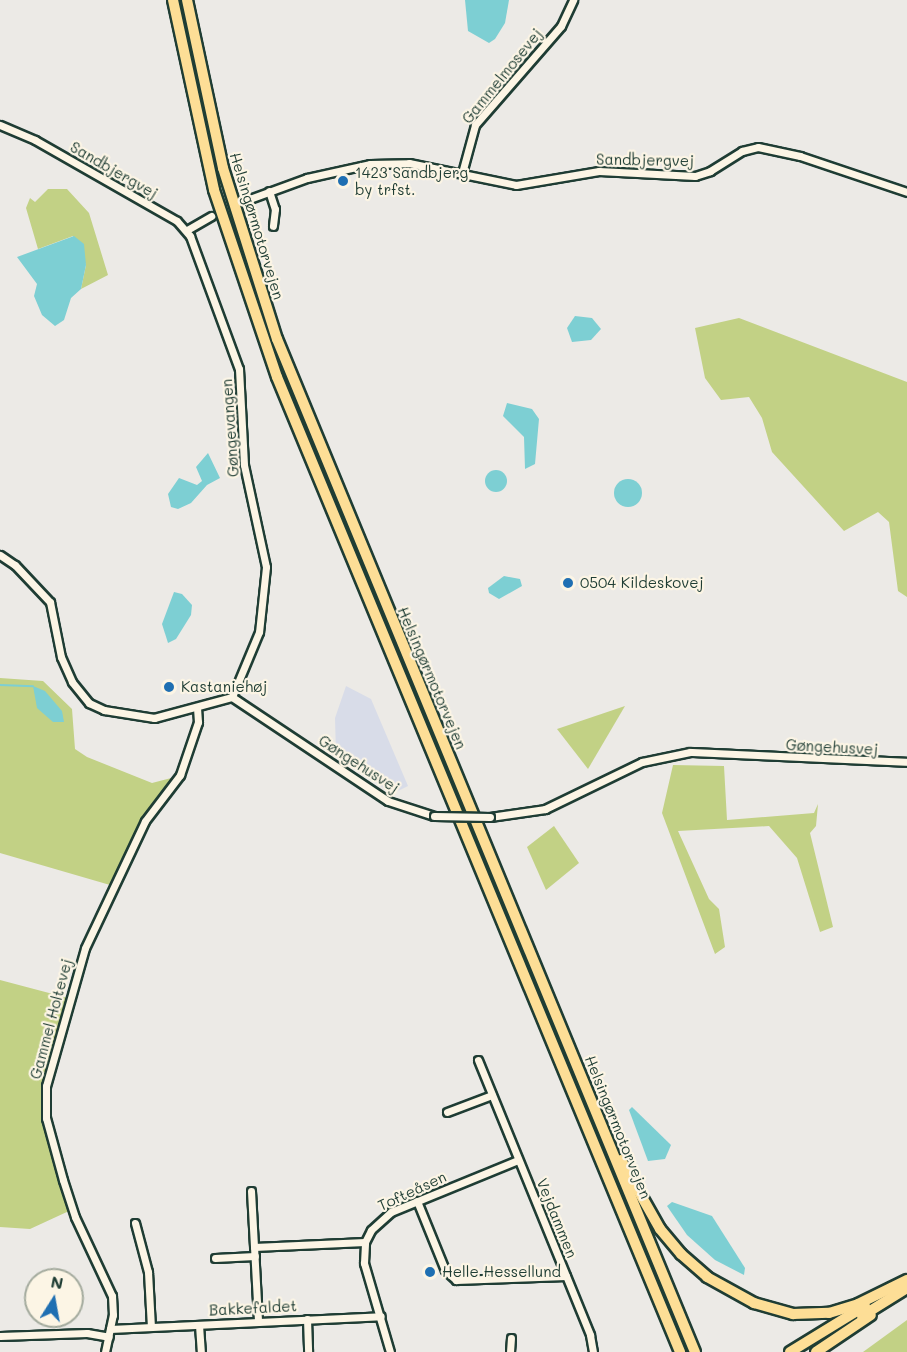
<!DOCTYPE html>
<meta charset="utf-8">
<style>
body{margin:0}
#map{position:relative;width:907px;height:1352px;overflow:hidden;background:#eceae6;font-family:Mali,sans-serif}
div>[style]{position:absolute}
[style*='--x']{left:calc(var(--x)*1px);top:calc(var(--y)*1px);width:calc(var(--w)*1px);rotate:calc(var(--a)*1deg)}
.built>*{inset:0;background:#d8dce8}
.green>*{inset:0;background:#c2d185}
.water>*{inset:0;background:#7dcfd3}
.round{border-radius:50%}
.stream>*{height:1.5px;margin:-0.75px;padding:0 0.75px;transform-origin:0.75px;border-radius:0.75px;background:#7dcfd3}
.minor-tunnel>*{height:7px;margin-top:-3.5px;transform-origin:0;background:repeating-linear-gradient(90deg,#c3c7c2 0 7px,transparent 0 10.5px)}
.roads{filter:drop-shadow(2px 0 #1f3d34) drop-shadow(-2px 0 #1f3d34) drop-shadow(0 2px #1f3d34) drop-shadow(0 -2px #1f3d34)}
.minor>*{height:7px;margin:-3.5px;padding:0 3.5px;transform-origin:3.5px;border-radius:3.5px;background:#fcf5e5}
.highway>*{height:10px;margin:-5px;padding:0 5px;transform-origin:5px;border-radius:5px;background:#fdde96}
.bridges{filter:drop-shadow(2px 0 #1f3d34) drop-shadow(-2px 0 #1f3d34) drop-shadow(0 2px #1f3d34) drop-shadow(0 -2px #1f3d34)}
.minor-bridge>*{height:7px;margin:-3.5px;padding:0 3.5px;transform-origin:3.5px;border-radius:3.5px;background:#fcf5e5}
.dots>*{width:16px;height:16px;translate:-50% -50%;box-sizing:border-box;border:3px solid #fcf5e5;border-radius:50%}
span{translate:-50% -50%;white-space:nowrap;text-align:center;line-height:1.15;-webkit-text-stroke:4.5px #fcf5e5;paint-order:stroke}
.street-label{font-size:15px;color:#1f3d34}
.poi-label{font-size:15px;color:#1f3d34}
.left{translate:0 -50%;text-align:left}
.north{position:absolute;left:24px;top:1268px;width:60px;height:60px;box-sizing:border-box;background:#fcf5e5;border:2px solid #a4ab9e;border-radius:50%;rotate:11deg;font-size:16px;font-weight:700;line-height:24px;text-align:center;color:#1f3d34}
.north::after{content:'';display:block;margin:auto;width:21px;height:27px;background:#1f6fb2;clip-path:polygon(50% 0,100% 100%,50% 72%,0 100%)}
</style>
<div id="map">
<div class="built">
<div style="clip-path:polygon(346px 686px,371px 699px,408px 786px,392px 794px,336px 754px,335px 718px)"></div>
</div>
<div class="green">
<div style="clip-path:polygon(48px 189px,67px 189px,89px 213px,108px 275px,81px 289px,86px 265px,73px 236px,38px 249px,26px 208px,30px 198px,35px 202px)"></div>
<div style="clip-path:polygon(739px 318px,907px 382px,907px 597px,898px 591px,889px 522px,878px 512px,844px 531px,772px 452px,762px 418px,749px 397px,721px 400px,705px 378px,695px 328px)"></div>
<div style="clip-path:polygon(0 678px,43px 681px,72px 709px,75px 749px,87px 757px,152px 783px,175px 777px,143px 818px,110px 885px,0 853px)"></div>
<div style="clip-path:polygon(625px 706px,588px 769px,557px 729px)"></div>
<div style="clip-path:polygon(673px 765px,724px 766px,727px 820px,814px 813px,818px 804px,816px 826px,810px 833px,833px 927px,820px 932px,797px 858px,769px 826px,678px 831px,709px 899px,719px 909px,725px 947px,715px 954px,662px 813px)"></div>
<div style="clip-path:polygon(554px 826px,579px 863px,546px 890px,527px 847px)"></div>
<div style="clip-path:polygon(0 980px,68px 998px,49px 1057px,41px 1107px,69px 1211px,30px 1229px,0 1227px)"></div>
<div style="clip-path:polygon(907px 1320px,907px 1352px,863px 1352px)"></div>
</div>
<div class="water">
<div style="clip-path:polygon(465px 0,509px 0,505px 23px,495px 39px,489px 43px,468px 31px)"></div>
<div style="clip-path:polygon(74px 236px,84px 244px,86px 265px,81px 289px,71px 298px,64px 320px,55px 326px,42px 315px,34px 296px,37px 284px,17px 257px)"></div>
<div style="clip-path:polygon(575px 316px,592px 318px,601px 329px,591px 340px,572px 342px,567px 328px)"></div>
<div style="clip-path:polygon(507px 403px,532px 409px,539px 419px,535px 464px,525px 469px,524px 437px,503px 416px)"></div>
<div style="clip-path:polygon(208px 453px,220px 478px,207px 485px,191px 503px,178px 509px,171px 507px,168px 494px,179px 478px,197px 485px,202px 481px,196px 467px)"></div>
<div class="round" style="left:485px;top:470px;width:22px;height:22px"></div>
<div class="round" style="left:614px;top:479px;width:28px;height:28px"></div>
<div style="clip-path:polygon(504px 576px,520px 579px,522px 586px,499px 599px,489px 593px,488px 588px)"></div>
<div style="clip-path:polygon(174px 592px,182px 594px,192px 605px,191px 615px,176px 639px,168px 643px,162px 624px)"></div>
<div style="clip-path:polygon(33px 686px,45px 691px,62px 711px,64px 722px,53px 722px,37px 708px)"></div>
<div style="clip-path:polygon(632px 1107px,671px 1145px,665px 1159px,648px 1161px,629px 1110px)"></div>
<div style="clip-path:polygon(672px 1202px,712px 1216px,745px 1268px,744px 1275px,715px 1260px,687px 1235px,667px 1206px)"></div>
</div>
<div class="stream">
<div style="--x:0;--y:685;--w:33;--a:2"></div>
</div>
<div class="minor-tunnel">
<div style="--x:211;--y:216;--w:36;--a:-24"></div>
</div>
<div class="roads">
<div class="minor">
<div style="--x:0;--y:125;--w:38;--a:23"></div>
<div style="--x:35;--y:140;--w:163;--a:29.7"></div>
<div style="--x:177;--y:221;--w:20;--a:49"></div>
<div style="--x:190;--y:236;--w:142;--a:69.8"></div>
<div style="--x:239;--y:369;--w:96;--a:87"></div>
<div style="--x:244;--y:465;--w:104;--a:77.8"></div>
<div style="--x:266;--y:567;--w:65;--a:96.1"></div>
<div style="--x:259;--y:632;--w:70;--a:112.6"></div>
<div style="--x:462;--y:173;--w:50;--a:-74.8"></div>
<div style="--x:475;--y:125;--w:131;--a:-49"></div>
<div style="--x:561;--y:26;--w:29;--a:-65"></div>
<div style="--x:269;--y:191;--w:19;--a:72"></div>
<div style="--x:275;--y:209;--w:17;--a:97"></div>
<div style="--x:244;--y:201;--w:67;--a:-20.1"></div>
<div style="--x:307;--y:178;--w:65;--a:-12.5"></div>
<div style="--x:370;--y:164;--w:39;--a:-1"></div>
<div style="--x:409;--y:163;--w:109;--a:11.6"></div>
<div style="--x:516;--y:185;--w:84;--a:-9.6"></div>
<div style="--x:599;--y:171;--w:96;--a:3"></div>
<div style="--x:695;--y:176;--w:16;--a:-18"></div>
<div style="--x:710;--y:171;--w:38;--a:-32"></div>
<div style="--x:742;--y:151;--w:16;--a:-14"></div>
<div style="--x:758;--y:147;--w:43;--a:12.1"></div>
<div style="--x:800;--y:156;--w:113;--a:18.6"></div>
<div style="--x:187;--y:230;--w:28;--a:-30"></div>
<div style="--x:0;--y:555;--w:18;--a:34"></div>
<div style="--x:15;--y:565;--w:51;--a:46.6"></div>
<div style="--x:50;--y:602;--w:56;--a:78.7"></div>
<div style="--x:61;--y:657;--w:27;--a:66"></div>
<div style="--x:72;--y:682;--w:27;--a:51"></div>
<div style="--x:89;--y:703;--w:17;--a:25"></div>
<div style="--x:104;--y:710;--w:51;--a:9.1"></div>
<div style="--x:154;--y:718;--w:81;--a:-15.1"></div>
<div style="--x:232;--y:697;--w:187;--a:33.7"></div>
<div style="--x:388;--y:801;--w:48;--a:18.1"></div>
<div style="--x:490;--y:817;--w:56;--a:-8.3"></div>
<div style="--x:545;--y:809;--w:108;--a:-25.9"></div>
<div style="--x:642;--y:762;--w:49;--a:-11.8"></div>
<div style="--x:690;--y:752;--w:217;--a:2.6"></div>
<div style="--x:478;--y:1060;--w:297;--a:67.8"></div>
<div style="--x:590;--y:1335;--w:17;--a:80"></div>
<div style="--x:447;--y:1112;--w:48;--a:-20.7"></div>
<div style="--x:251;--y:1191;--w:131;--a:86.9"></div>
<div style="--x:417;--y:1201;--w:74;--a:67.9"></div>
<div style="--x:445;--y:1270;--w:15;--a:42"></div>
<div style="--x:456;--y:1280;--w:110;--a:-2.1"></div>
<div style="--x:135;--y:1223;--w:51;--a:75.1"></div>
<div style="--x:148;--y:1272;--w:55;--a:86.9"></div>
<div style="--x:254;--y:1247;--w:111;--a:-2.6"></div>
<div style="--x:215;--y:1258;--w:40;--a:-2.9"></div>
<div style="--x:307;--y:1319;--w:33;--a:88"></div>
<div style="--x:199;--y:1325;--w:27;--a:86"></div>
<div style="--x:110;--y:1329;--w:271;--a:-2.7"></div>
<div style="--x:0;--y:1336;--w:87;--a:-2"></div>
<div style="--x:87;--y:1333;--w:22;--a:10"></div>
<div style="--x:105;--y:1352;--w:38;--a:-78"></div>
<div style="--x:113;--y:1315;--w:19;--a:-93"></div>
<div style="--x:112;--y:1296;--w:87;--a:-115.1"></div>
<div style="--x:75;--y:1217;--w:39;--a:-108"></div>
<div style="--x:63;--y:1180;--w:64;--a:-105.3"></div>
<div style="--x:46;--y:1118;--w:32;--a:-90"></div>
<div style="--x:46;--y:1086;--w:143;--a:-74.2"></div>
<div style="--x:85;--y:948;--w:140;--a:-64.7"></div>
<div style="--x:145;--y:821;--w:58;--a:-52.7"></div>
<div style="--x:180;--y:775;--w:56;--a:-71.2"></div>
<div style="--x:198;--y:722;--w:14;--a:-94"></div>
<div style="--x:390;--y:1352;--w:93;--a:-106.3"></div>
<div style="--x:364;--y:1263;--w:21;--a:-87"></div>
<div style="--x:365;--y:1242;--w:13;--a:-63"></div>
<div style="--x:371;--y:1230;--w:27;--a:-42"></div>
<div style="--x:391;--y:1212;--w:137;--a:-22.3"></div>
<div style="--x:510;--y:1352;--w:14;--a:-86"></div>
</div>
<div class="highway">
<div style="--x:173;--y:0;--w:194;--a:77.8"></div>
<div style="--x:214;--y:190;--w:197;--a:71.4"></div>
<div style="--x:277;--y:377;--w:1055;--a:67.54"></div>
<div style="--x:187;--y:0;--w:172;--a:77.9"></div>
<div style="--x:223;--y:168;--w:179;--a:72.5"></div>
<div style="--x:277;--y:339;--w:1096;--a:67.58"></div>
<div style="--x:621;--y:1160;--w:79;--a:60.5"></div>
<div style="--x:660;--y:1229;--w:33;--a:50"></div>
<div style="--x:681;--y:1254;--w:35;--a:41"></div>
<div style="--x:707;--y:1277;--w:54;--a:29"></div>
<div style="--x:754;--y:1303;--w:41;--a:15.8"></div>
<div style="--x:793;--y:1314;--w:36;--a:-2"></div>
<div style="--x:829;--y:1313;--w:30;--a:-17"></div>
<div style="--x:858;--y:1304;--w:55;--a:-26.1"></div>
<div style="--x:862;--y:1316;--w:53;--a:-31.9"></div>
<div style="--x:790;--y:1352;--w:88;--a:-31.5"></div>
<div style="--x:816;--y:1352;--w:66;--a:-33.9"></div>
</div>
</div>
<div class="bridges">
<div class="minor-bridge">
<div style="--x:434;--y:816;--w:56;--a:1"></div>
</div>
</div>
<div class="dots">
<div style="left:343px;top:181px;background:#1f6fb2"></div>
<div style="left:568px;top:583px;background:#1f6fb2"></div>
<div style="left:169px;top:687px;background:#1f6fb2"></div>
<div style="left:430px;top:1272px;background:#1f6fb2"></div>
</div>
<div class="street-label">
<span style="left:502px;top:76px;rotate:-51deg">Gammelmosevej</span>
<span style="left:645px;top:160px;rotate:1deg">Sandbjergvej</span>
<span style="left:114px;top:170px;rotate:30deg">Sandbjergvej</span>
<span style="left:257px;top:226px;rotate:73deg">Helsingørmotorvejen</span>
<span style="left:230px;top:428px;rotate:-94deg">Gøngevangen</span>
<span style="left:432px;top:678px;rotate:67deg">Helsingørmotorvejen</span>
<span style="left:832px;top:747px;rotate:3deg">Gøngehusvej</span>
<span style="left:359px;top:764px;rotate:33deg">Gøngehusvej</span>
<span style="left:51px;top:1019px;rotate:-75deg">Gammel Holtevej</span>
<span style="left:618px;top:1127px;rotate:68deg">Helsingørmotorvejen</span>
<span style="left:412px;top:1191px;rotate:-25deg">Tofteåsen</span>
<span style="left:557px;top:1218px;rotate:68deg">Vejdammen</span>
<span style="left:253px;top:1308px;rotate:-3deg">Bakkefaldet</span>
</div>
<div class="poi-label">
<span class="left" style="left:355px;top:181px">1423 Sandbjerg<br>by trfst.</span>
<span class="left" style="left:580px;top:583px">0504 Kildeskovej</span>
<span class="left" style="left:181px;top:687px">Kastaniehøj</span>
<span class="left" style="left:442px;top:1272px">Helle Hessellund</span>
</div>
<div class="north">N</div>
</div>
